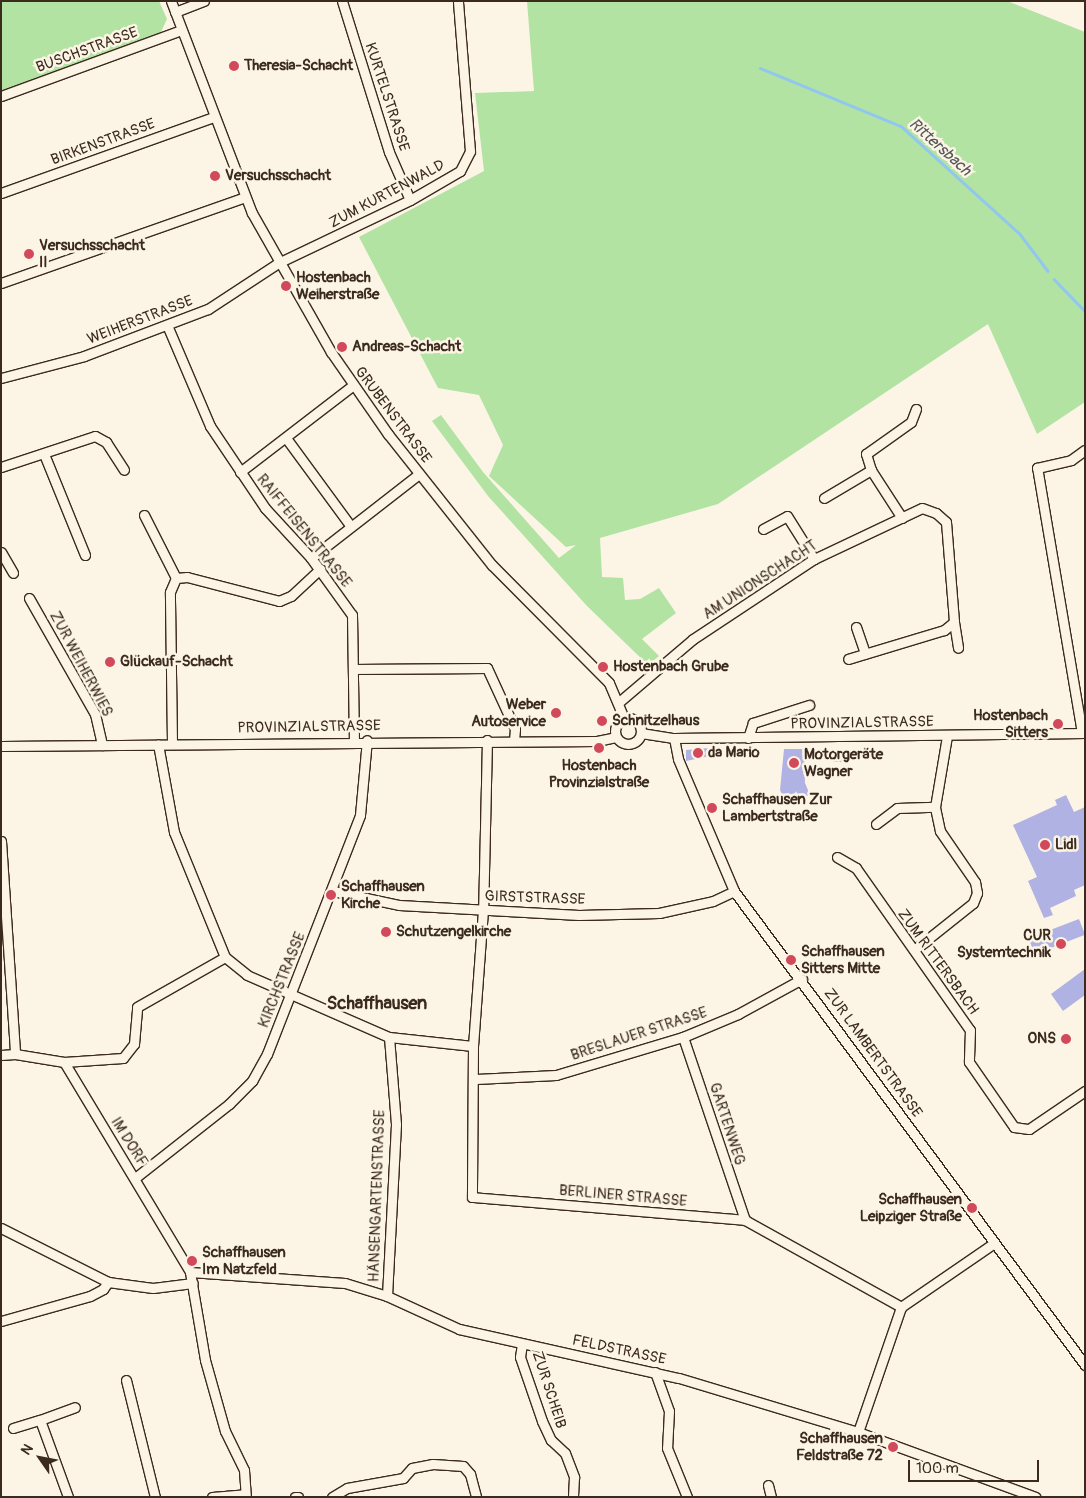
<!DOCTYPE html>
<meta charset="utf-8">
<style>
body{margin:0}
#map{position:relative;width:1086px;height:1498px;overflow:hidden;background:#fcf5e5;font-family:Pangolin,sans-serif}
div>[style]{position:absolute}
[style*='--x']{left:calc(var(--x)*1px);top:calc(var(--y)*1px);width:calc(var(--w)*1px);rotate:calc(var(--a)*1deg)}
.green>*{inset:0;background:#b2e3a3}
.stream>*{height:2.5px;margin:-1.25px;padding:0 1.25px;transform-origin:1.25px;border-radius:1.25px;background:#91c7ef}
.building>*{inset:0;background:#afb2e3;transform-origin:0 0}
.roads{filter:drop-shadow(1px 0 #3b2a1e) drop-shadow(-1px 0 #3b2a1e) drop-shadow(0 1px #3b2a1e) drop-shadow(0 -1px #3b2a1e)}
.minor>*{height:9px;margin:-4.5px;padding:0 4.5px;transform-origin:4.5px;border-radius:4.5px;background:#fcf5e5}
.minor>.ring{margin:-4.5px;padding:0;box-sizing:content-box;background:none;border:9px solid #fcf5e5;border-radius:50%}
.dots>*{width:14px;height:14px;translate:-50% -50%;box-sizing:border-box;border:2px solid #fcf5e5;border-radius:50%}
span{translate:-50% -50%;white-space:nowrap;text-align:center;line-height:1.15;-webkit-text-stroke:5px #fcf5e5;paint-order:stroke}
.street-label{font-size:15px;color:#3b2a1e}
.poi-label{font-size:15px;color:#3b2a1e;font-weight:700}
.left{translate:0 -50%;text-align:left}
.right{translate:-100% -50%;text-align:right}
.water-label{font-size:16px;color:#55595d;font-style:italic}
.quarter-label{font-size:18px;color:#3b2a1e;font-weight:700}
.frame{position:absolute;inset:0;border:2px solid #3b2a1e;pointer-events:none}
.north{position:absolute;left:15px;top:1433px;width:50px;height:50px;-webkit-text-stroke:4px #fcf5e5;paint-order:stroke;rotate:303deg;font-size:14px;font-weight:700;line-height:20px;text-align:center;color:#3b2a1e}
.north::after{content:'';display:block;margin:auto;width:18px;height:22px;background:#3b2a1e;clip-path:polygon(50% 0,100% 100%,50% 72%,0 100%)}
.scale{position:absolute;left:908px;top:1460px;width:131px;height:22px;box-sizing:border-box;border:2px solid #3b2a1e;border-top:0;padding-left:6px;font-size:15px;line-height:18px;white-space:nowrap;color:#3b2a1e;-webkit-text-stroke:4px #fcf5e5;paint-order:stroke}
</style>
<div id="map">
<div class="green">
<div style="clip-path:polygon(1px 1px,159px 1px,167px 19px,161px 32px,1px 92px)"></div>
<div style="clip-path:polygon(527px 1px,1007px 1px,1085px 32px,1085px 402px,1037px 434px,988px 324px,718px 504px,600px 538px,602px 577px,623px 578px,625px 600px,640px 599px,659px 588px,676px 613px,642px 639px,659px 656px,648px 665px,587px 606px,488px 496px,432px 421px,441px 415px,483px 472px,559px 558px,576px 545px,566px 547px,489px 476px,503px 445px,479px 395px,438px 388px,359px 237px,484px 171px,475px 93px,534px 91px)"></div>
</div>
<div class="stream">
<div style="--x:760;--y:68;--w:152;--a:22.4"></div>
<div style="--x:901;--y:126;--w:161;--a:42.2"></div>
<div style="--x:1020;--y:234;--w:46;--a:52.9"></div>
<div style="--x:1054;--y:279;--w:45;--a:45.9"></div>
</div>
<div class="building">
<div style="clip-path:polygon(709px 748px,710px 756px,686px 761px,686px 750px)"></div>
<div style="clip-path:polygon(784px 749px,804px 749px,805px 783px,810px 795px,786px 804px,780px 790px)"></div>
<div style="left:831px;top:749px;width:15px;height:13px"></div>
<div style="clip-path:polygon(1066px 795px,1074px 812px,1085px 807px,1085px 885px,1074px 890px,1076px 896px,1050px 908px,1053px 915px,1044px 918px,1028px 881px,1037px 877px,1013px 825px,1057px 805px,1055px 800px)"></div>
<div style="left:1079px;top:919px;width:17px;height:54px;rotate:69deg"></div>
<div style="clip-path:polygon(1085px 969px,1085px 995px,1063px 1011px,1051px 994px)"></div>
</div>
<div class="roads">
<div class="minor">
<div style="--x:171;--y:1;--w:227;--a:69.1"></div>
<div style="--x:252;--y:213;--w:160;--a:60.4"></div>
<div style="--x:331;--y:352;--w:100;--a:55.2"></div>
<div style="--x:388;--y:434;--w:167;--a:51.6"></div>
<div style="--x:492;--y:565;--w:166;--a:45.2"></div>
<div style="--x:609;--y:683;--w:38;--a:67"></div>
<div style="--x:342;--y:1;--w:158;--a:72.7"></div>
<div style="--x:389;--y:152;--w:52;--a:66.4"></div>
<div style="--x:175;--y:12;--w:31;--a:-21"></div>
<div style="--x:1;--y:96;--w:192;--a:-20.1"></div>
<div style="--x:1;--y:193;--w:225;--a:-19.7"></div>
<div style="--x:1;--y:283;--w:259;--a:-19.4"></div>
<div style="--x:167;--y:325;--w:110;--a:66.9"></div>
<div style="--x:210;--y:426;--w:99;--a:56.1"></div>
<div style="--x:265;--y:508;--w:68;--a:47.4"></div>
<div style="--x:311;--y:558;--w:70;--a:54.3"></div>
<div style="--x:352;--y:615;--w:125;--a:89.1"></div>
<div style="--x:1;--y:378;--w:86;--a:-14.8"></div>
<div style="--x:84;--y:356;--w:133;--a:-20.8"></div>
<div style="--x:208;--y:309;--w:84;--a:-33.3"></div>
<div style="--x:278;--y:263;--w:146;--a:-25.5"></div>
<div style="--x:410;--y:200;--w:58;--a:-30.1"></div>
<div style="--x:460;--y:171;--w:22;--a:-63"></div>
<div style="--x:470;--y:151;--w:150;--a:-94.6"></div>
<div style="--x:286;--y:438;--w:108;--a:53.7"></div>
<div style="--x:44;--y:454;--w:109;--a:67.9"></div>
<div style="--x:1;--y:467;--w:99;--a:-18.3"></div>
<div style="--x:95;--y:436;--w:13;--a:29"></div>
<div style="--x:106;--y:442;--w:33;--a:57"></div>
<div style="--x:240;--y:472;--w:141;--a:-37.5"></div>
<div style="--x:824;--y:498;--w:55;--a:-30.8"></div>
<div style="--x:144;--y:515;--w:71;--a:63.1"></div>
<div style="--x:902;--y:518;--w:57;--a:-122.9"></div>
<div style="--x:871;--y:470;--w:17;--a:-107"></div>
<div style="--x:866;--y:454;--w:55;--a:-35.4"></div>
<div style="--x:911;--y:422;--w:14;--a:-69"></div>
<div style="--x:763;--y:529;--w:27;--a:-28"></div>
<div style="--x:787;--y:516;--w:51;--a:57.9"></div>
<div style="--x:1;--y:552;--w:24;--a:60"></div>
<div style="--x:311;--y:558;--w:137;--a:-37.9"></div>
<div style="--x:29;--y:598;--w:133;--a:60.4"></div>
<div style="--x:95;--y:714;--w:32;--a:77"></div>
<div style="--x:954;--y:622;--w:26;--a:81"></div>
<div style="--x:856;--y:627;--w:28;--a:71"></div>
<div style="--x:353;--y:669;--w:134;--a:-0.4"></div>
<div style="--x:487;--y:668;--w:67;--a:65.3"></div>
<div style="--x:515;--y:729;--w:11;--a:95"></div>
<div style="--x:619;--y:702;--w:97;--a:-40.4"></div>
<div style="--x:693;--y:639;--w:145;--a:-33.5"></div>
<div style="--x:814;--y:559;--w:119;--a:-25.3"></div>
<div style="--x:922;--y:508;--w:15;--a:20"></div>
<div style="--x:936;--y:513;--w:13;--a:42"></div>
<div style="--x:946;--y:522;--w:100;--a:85.4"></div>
<div style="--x:954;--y:622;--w:13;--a:141"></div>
<div style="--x:944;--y:630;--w:100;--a:163.2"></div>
<div class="ring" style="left:615px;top:718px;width:17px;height:17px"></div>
<div style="--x:641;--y:733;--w:33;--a:9"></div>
<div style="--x:674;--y:738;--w:411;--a:-0.7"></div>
<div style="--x:1082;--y:733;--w:269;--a:-99.6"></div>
<div style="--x:1037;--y:468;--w:35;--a:-13"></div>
<div style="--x:1071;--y:460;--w:17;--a:-36"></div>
<div style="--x:674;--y:738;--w:21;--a:79"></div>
<div style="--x:678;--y:759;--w:143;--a:67"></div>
<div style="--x:734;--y:891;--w:590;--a:53.48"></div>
<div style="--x:748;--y:738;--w:16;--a:-72"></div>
<div style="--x:753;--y:723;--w:59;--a:-17.8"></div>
<div style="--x:487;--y:740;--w:170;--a:91.3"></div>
<div style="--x:483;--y:910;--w:136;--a:94.2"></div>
<div style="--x:473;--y:1046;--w:151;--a:90.4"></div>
<div style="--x:472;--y:1197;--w:274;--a:4.8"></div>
<div style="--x:745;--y:1220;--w:179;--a:29.1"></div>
<div style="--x:172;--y:743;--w:151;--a:-90.8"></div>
<div style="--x:170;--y:592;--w:15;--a:-67"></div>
<div style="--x:176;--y:578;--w:11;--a:-5"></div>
<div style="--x:187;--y:577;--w:95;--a:14.6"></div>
<div style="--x:279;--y:601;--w:13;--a:-23"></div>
<div style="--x:291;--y:596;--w:40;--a:-43"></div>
<div style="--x:1;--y:746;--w:596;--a:-0.48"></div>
<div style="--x:597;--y:741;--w:19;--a:-12"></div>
<div style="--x:876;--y:824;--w:26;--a:-37"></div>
<div style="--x:897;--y:808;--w:38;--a:-2"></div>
<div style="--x:1;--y:841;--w:213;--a:86.2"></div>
<div style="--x:837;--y:857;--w:22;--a:30"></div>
<div style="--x:856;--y:868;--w:198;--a:54.9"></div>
<div style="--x:970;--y:1030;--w:32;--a:92"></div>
<div style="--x:969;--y:1062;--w:79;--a:55.3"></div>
<div style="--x:1014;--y:1127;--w:15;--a:8"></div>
<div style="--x:1029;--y:1129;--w:68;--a:-34.2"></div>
<div style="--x:333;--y:891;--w:67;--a:12"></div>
<div style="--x:399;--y:905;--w:180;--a:3.2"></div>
<div style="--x:579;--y:915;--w:80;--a:-1.4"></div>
<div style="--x:659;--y:913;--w:55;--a:-12.5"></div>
<div style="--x:713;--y:901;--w:23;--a:-25"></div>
<div style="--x:914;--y:950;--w:75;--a:-38.5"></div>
<div style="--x:973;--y:903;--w:11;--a:-68"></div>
<div style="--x:977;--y:893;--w:11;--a:-100"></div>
<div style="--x:975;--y:882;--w:62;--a:-124.5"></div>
<div style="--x:940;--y:831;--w:25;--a:-102"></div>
<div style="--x:935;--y:807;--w:72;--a:-80.4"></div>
<div style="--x:225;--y:957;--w:28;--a:39"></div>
<div style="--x:247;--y:975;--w:155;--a:23.6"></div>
<div style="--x:389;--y:1037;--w:84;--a:6.1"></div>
<div style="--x:683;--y:1037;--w:193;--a:71.3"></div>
<div style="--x:1;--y:1055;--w:14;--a:-4"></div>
<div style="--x:15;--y:1054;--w:50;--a:9.3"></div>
<div style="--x:64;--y:1062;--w:245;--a:59"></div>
<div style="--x:190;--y:1272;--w:89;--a:80.3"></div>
<div style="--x:205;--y:1360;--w:74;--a:74.3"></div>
<div style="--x:225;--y:1431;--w:43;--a:64"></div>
<div style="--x:244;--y:1470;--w:27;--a:86"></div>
<div style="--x:64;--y:1062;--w:59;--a:-3.9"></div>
<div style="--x:123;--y:1058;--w:18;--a:-52"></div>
<div style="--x:134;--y:1044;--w:37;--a:-85"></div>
<div style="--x:137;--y:1007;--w:101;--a:-29.6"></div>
<div style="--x:225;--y:957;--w:135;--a:-112.2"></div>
<div style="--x:174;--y:832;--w:89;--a:-100.3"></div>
<div style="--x:476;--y:1079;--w:80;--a:-2.9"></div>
<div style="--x:556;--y:1075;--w:133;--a:-16.7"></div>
<div style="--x:683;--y:1037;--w:60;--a:-22.7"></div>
<div style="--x:738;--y:1014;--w:73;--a:-28.7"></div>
<div style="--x:135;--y:1178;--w:120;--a:-38.2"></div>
<div style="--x:229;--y:1104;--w:33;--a:-45"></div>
<div style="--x:252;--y:1081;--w:31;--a:-61"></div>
<div style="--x:267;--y:1054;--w:256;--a:-68.7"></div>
<div style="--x:360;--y:815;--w:75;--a:-84.7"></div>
<div style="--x:1;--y:1228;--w:120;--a:26.8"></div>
<div style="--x:108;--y:1282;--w:45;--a:7.6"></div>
<div style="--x:153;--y:1288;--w:40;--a:-7.1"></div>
<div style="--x:190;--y:1272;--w:155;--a:4.1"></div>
<div style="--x:345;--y:1283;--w:44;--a:17.2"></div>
<div style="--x:387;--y:1296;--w:79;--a:24.6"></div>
<div style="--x:459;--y:1329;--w:225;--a:12.6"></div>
<div style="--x:679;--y:1378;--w:187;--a:16.8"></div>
<div style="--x:858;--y:1432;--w:189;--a:20.1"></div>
<div style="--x:387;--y:1296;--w:172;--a:-87"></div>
<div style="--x:396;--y:1124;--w:87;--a:-94.6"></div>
<div style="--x:1;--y:1321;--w:92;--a:-15.7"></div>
<div style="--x:90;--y:1296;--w:15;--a:-28"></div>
<div style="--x:103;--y:1289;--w:9;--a:-54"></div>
<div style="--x:522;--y:1344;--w:13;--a:99"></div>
<div style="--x:520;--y:1357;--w:68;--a:71"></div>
<div style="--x:542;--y:1421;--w:21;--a:65"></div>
<div style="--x:551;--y:1440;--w:19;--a:43"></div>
<div style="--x:565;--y:1453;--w:26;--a:69"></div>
<div style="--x:574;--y:1477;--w:20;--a:93"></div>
<div style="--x:655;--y:1372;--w:41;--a:70.3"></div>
<div style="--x:669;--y:1411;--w:37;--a:93"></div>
<div style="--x:667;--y:1448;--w:53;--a:67.8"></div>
<div style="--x:126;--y:1380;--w:121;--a:76.1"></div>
<div style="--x:40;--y:1420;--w:37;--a:-20"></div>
<div style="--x:13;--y:1428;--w:28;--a:-17"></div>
<div style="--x:40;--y:1420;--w:82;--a:70"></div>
<div style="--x:858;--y:1432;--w:132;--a:-71"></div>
<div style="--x:901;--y:1307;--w:113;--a:-34.5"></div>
<div style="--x:768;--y:1485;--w:12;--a:76"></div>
<div style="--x:212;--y:1497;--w:33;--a:-5"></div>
<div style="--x:295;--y:1497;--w:3;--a:0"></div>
<div style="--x:332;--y:1497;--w:17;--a:-31"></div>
<div style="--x:347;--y:1488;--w:57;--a:-10.1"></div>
<div style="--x:403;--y:1478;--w:13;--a:-48"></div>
<div style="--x:412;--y:1468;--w:21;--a:-11"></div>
<div style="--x:433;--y:1464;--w:30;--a:4"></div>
<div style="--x:463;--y:1466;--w:11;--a:49"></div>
<div style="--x:470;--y:1474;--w:24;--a:75"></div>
</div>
</div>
<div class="dots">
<div style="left:234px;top:66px;background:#d1495b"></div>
<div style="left:215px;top:176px;background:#d1495b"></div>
<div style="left:29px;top:254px;background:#d1495b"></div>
<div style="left:286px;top:286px;background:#d1495b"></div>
<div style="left:342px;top:347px;background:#d1495b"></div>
<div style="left:110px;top:662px;background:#d1495b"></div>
<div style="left:603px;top:667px;background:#d1495b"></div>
<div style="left:556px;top:713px;background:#d1495b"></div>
<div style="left:602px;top:721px;background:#d1495b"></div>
<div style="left:1058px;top:724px;background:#d1495b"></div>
<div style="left:599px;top:748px;background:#d1495b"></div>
<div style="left:698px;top:753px;background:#d1495b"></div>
<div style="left:794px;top:763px;background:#d1495b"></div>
<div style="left:712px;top:808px;background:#d1495b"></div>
<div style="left:1045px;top:845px;background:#d1495b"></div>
<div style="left:331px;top:895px;background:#d1495b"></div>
<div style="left:386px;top:932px;background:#d1495b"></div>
<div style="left:1061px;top:944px;background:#d1495b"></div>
<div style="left:791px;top:960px;background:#d1495b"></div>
<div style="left:1066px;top:1039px;background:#d1495b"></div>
<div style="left:972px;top:1208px;background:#d1495b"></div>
<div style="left:192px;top:1261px;background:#d1495b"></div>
<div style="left:893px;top:1447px;background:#d1495b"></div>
</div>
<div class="street-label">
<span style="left:87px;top:50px;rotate:-20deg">BUSCHSTRASSE</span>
<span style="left:387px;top:97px;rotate:72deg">KURTELSTRASSE</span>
<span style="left:103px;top:142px;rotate:-20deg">BIRKENSTRASSE</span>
<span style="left:387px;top:194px;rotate:-28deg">ZUM KURTENWALD</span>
<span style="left:140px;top:320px;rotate:-21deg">WEIHERSTRASSE</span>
<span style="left:393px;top:415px;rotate:53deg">GRUBENSTRASSE</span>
<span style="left:304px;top:531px;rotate:51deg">RAIFFEISENSTRASSE</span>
<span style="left:760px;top:580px;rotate:-33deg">AM UNIONSCHACHT</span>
<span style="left:81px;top:664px;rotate:62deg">ZUR WEIHERWIES</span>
<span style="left:862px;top:723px;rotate:-1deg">PROVINZIALSTRASSE</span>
<span style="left:309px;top:727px;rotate:-1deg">PROVINZIALSTRASSE</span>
<span style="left:535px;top:898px;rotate:2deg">GIRSTSTRASSE</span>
<span style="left:938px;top:962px;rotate:54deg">ZUM RITTERSBACH</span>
<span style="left:282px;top:980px;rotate:-68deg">KIRCHSTRASSE</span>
<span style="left:639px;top:1034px;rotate:-18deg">BRESLAUER STRASSE</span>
<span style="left:873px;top:1053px;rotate:54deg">ZUR LAMBERTSTRASSE</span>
<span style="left:727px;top:1124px;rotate:72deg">GARTENWEG</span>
<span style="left:129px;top:1142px;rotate:58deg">IM DORF</span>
<span style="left:377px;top:1196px;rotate:-88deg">HÄNSENGARTENSTRASSE</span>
<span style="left:623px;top:1196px;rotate:5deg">BERLINER STRASSE</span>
<span style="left:619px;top:1350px;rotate:12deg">FELDSTRASSE</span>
<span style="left:549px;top:1390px;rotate:72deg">ZUR SCHEIB</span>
</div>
<div class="poi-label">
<span class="left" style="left:244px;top:66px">Theresia-Schacht</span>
<span class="left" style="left:225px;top:176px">Versuchsschacht</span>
<span class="left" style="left:39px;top:254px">Versuchsschacht<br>II</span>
<span class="left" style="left:296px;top:286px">Hostenbach<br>Weiherstraße</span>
<span class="left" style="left:352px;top:347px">Andreas-Schacht</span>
<span class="left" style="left:120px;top:662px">Glückauf-Schacht</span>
<span class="left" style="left:613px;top:667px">Hostenbach Grube</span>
<span class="right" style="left:546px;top:713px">Weber<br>Autoservice</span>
<span class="right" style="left:1048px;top:724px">Hostenbach<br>Sitters</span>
<span class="left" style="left:612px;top:721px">Schnitzelhaus</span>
<span class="left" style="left:708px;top:753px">da Mario</span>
<span class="left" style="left:804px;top:763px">Motorgeräte<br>Wagner</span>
<span style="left:599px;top:774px">Hostenbach<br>Provinzialstraße</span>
<span class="left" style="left:722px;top:808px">Schaffhausen Zur<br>Lambertstraße</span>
<span class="left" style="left:1055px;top:845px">Lidl</span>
<span class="left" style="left:341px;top:895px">Schaffhausen<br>Kirche</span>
<span class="left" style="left:396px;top:932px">Schutzengelkirche</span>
<span class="right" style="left:1051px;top:944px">CUR<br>Systemtechnik</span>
<span class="left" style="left:801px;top:960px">Schaffhausen<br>Sitters Mitte</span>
<span class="right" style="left:1056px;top:1039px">ONS</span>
<span class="right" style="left:962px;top:1208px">Schaffhausen<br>Leipziger Straße</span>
<span class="left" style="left:202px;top:1261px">Schaffhausen<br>Im Natzfeld</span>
<span class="right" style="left:883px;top:1447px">Schaffhausen<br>Feldstraße 72</span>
</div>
<div class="water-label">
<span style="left:940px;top:147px;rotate:42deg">Rittersbach</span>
</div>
<div class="quarter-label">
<span style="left:377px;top:1004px">Schaffhausen</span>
</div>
<div class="frame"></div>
<div class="north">N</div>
<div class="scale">100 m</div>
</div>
